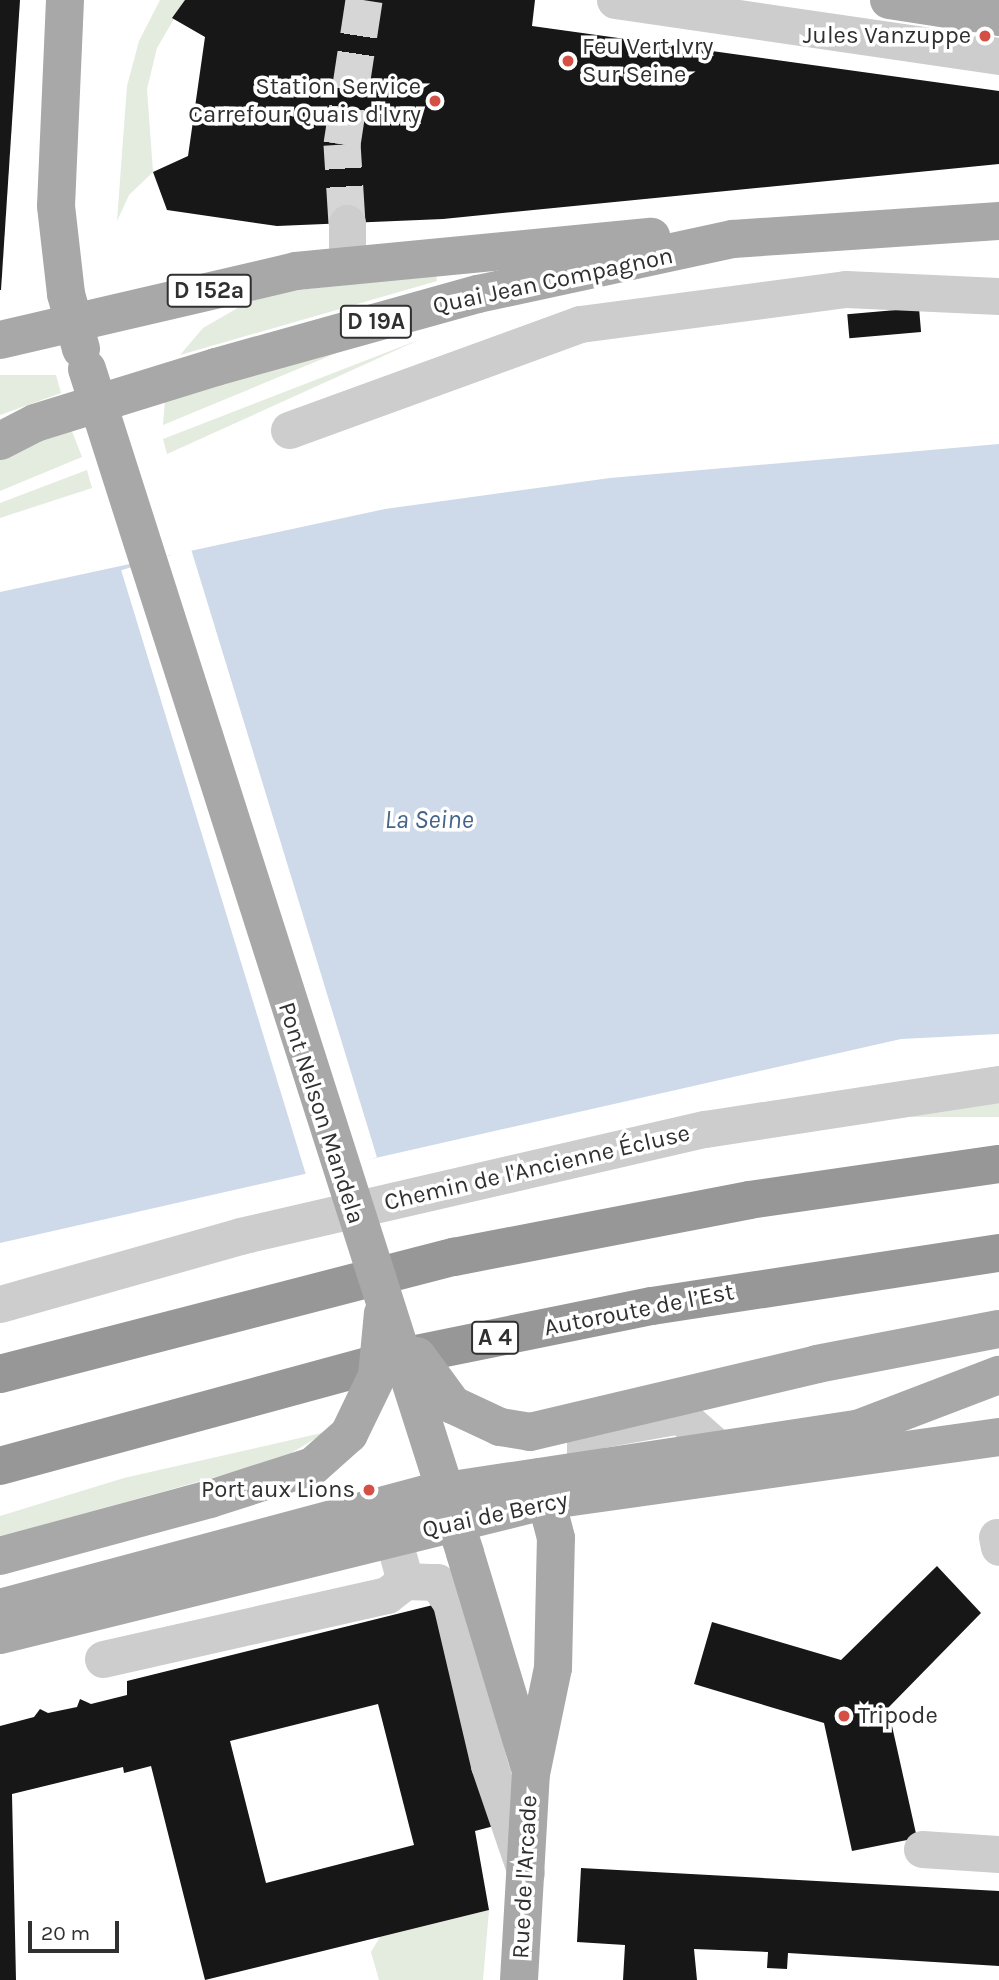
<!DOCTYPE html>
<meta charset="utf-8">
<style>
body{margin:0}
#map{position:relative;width:999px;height:1980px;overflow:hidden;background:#fff;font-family:Karla,sans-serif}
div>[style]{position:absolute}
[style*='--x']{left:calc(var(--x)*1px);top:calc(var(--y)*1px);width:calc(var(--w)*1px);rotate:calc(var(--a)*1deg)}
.green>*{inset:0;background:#e4ebdf;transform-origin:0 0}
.water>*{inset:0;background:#cedae9}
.pier>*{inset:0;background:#fff;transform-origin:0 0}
.building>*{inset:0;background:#171717;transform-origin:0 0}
.minor-tunnel>*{height:37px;margin-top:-18.5px;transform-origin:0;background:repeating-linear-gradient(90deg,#d6d6d6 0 37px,transparent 0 55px)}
.minor>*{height:37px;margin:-18.5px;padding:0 18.5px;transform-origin:18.5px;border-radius:18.5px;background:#cdcdcd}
.major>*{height:38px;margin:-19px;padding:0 19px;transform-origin:19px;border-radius:19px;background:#a8a8a8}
.highway>*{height:38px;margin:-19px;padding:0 19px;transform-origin:19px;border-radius:19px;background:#979797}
.major-bridge>*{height:38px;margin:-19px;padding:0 19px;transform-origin:19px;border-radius:19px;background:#a8a8a8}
.dots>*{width:19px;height:19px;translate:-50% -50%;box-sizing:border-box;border:4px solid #fff;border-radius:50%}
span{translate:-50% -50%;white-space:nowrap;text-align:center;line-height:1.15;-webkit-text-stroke:7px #fff;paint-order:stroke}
.shield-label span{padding:2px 5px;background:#fff;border:2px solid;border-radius:5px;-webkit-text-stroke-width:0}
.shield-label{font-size:23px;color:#303030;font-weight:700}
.poi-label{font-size:24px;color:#303030}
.right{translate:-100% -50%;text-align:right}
.left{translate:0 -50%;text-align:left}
.street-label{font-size:24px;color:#303030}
.water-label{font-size:26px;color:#45648b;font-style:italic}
.scale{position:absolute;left:28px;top:1921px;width:91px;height:32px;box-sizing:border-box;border:4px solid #303030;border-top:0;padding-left:9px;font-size:21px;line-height:24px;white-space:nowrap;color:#303030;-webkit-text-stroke:5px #fff;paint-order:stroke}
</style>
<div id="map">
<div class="green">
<div style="clip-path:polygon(160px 0,185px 0,157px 48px,147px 89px,153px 172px,129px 195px,117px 221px,127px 86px,139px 41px)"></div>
<div style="clip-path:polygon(436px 275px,437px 281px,180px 355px,203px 328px,248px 302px,290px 291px)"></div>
<div style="clip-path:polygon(421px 339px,167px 454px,163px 439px)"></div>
<div style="clip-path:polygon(368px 340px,163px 425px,165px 399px)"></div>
<div style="clip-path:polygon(0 375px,56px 375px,61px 393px,0 415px)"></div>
<div style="clip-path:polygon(70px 426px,82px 457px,0 491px,0 457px)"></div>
<div style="clip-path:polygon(87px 470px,92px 488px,0 518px,0 503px)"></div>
<div style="left:999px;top:1093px;width:24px;height:102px;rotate:90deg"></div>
<div style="clip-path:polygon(326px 1432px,283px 1458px,0 1537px,0 1516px,124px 1478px)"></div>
<div style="clip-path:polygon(489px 1910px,483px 1980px,379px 1980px,371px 1952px,380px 1937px)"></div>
</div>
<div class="water">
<div style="clip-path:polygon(999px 444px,999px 1034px,901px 1039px,0 1243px,0 592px,385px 509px,610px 478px)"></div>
</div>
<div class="pier">
<div style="left:191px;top:549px;width:636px;height:73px;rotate:73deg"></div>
</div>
<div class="building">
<div style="clip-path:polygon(0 0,20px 0,1px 290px,0 290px)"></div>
<div style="clip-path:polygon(185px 0,535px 0,532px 26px,999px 91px,999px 164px,443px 219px,277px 226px,167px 210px,153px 172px,188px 156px,205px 37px,172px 18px)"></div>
<div style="left:919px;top:308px;width:24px;height:72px;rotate:85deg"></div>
<div style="clip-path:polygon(937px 1566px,981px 1613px,888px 1708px,917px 1838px,852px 1851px,824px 1723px,694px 1684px,712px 1622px,841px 1660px)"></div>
<div style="clip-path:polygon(evenodd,437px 1604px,494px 1826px,475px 1831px,489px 1910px,205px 1980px,151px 1766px,124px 1773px,123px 1767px,12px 1794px,16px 1980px,0 1980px,0 1726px,34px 1717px,40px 1709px,48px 1713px,77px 1707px,80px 1699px,91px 1704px,127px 1695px,127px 1681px,437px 1604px,378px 1704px,414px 1845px,266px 1883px,230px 1741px,378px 1704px)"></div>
<div style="clip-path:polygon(581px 1868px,999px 1891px,999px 1966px,788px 1953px,787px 1969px,767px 1968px,768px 1952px,694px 1949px,697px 1980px,623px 1980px,625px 1945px,577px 1942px)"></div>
</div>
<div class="minor-tunnel">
<div style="--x:347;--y:223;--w:79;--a:-93.6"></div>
<div style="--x:342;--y:144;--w:146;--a:-81.3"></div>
</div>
<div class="minor">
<div style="--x:615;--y:0;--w:388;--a:8.3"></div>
<div style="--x:347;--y:266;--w:43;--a:-90"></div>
<div style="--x:289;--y:430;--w:310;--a:-20"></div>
<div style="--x:580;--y:324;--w:268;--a:-7.5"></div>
<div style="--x:846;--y:289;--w:153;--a:2.6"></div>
<div style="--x:0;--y:1304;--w:249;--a:-15.8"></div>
<div style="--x:240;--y:1236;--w:477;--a:-13"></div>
<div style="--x:705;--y:1129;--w:297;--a:-8.7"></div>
<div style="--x:585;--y:1472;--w:40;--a:-90"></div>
<div style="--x:585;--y:1432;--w:97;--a:-10.1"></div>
<div style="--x:680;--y:1415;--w:48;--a:41.6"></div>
<div style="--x:997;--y:1537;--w:10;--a:79"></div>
<div style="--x:405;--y:1581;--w:32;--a:2"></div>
<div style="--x:437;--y:1582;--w:25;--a:56"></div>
<div style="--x:451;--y:1603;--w:166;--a:76.8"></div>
<div style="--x:489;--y:1765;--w:114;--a:71.1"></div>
<div style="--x:103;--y:1659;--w:291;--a:-12.7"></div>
<div style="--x:387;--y:1595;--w:23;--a:-38"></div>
<div style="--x:405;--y:1581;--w:45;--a:-105.6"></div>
<div style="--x:922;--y:1849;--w:77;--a:3.7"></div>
</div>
<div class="major">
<div style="--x:65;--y:0;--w:206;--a:92.5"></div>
<div style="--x:56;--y:206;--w:89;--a:83.5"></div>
<div style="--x:66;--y:294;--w:57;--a:74.7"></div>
<div style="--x:889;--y:0;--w:111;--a:8.8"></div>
<div style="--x:0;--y:340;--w:304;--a:-13.1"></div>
<div style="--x:296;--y:271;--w:357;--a:-5.5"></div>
<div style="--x:0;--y:441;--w:39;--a:-27"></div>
<div style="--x:35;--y:423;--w:189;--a:-17.2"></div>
<div style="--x:216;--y:367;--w:272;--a:-15.6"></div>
<div style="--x:478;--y:294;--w:261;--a:-12.2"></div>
<div style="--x:733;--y:239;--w:267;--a:-3.9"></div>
<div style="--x:817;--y:1364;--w:185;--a:-10.9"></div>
<div style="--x:465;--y:1553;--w:221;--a:73.2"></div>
<div style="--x:0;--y:1556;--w:218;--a:-15.2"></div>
<div style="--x:0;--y:1608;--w:441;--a:-15"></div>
<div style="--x:426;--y:1494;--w:439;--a:-8.6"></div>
<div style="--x:860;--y:1428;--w:149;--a:-20.9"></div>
<div style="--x:0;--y:1635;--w:560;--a:-13.84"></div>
<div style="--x:544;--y:1501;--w:459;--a:-8"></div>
<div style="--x:519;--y:1980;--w:206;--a:-86.7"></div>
<div style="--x:531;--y:1774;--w:108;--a:-78.3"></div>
<div style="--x:553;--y:1668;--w:130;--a:-88.7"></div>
<div style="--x:556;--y:1538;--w:63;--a:-104.7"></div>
</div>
<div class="highway">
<div style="--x:0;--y:1374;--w:469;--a:-14.5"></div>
<div style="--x:454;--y:1257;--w:300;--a:-10.9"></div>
<div style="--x:749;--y:1200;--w:253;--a:-8.2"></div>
<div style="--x:0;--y:1466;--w:416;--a:-15.2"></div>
<div style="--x:401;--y:1357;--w:256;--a:-11.5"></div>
<div style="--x:652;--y:1306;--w:351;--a:-8.7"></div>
</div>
<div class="major-bridge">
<div style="--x:87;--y:369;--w:1243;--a:72.29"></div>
<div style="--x:417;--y:1356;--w:61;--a:53.7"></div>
<div style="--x:453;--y:1405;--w:52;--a:25.1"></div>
<div style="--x:500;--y:1427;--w:30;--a:9"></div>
<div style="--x:530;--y:1432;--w:295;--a:-13.3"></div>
<div style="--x:210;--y:1499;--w:108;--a:-17.8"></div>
<div style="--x:313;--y:1466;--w:48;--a:-41.6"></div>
<div style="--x:349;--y:1434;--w:64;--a:-64.2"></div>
<div style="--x:377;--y:1376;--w:63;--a:-84.6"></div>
</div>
<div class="dots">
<div style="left:985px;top:36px;background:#d55044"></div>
<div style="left:568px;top:61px;background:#d55044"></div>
<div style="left:435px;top:101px;background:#d55044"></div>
<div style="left:369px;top:1490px;background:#d55044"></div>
<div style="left:844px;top:1716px;background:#d55044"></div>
</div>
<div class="shield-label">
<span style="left:209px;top:291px">D 152a</span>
<span style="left:376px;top:322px">D 19A</span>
<span style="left:495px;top:1338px">A 4</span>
</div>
<div class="poi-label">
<span class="right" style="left:971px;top:36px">Jules Vanzuppe</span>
<span class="left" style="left:582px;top:61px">Feu Vert Ivry<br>Sur Seine</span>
<span class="right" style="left:421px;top:101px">Station Service<br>Carrefour Quais d'Ivry</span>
<span class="right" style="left:355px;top:1490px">Port aux Lions</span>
<span class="left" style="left:858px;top:1716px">Tripode</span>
</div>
<div class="street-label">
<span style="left:553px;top:281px;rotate:-12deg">Quai Jean Compagnon</span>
<span style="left:321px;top:1113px;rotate:72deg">Pont Nelson Mandela</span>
<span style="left:537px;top:1168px;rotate:-13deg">Chemin de l'Ancienne Écluse</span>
<span style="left:639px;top:1310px;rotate:-11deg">Autoroute de l’Est</span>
<span style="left:495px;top:1515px;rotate:-12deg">Quai de Bercy</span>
<span style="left:525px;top:1877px;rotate:-87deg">Rue de l'Arcade</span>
</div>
<div class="water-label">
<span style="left:429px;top:820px">La Seine</span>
</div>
<div class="scale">20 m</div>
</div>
